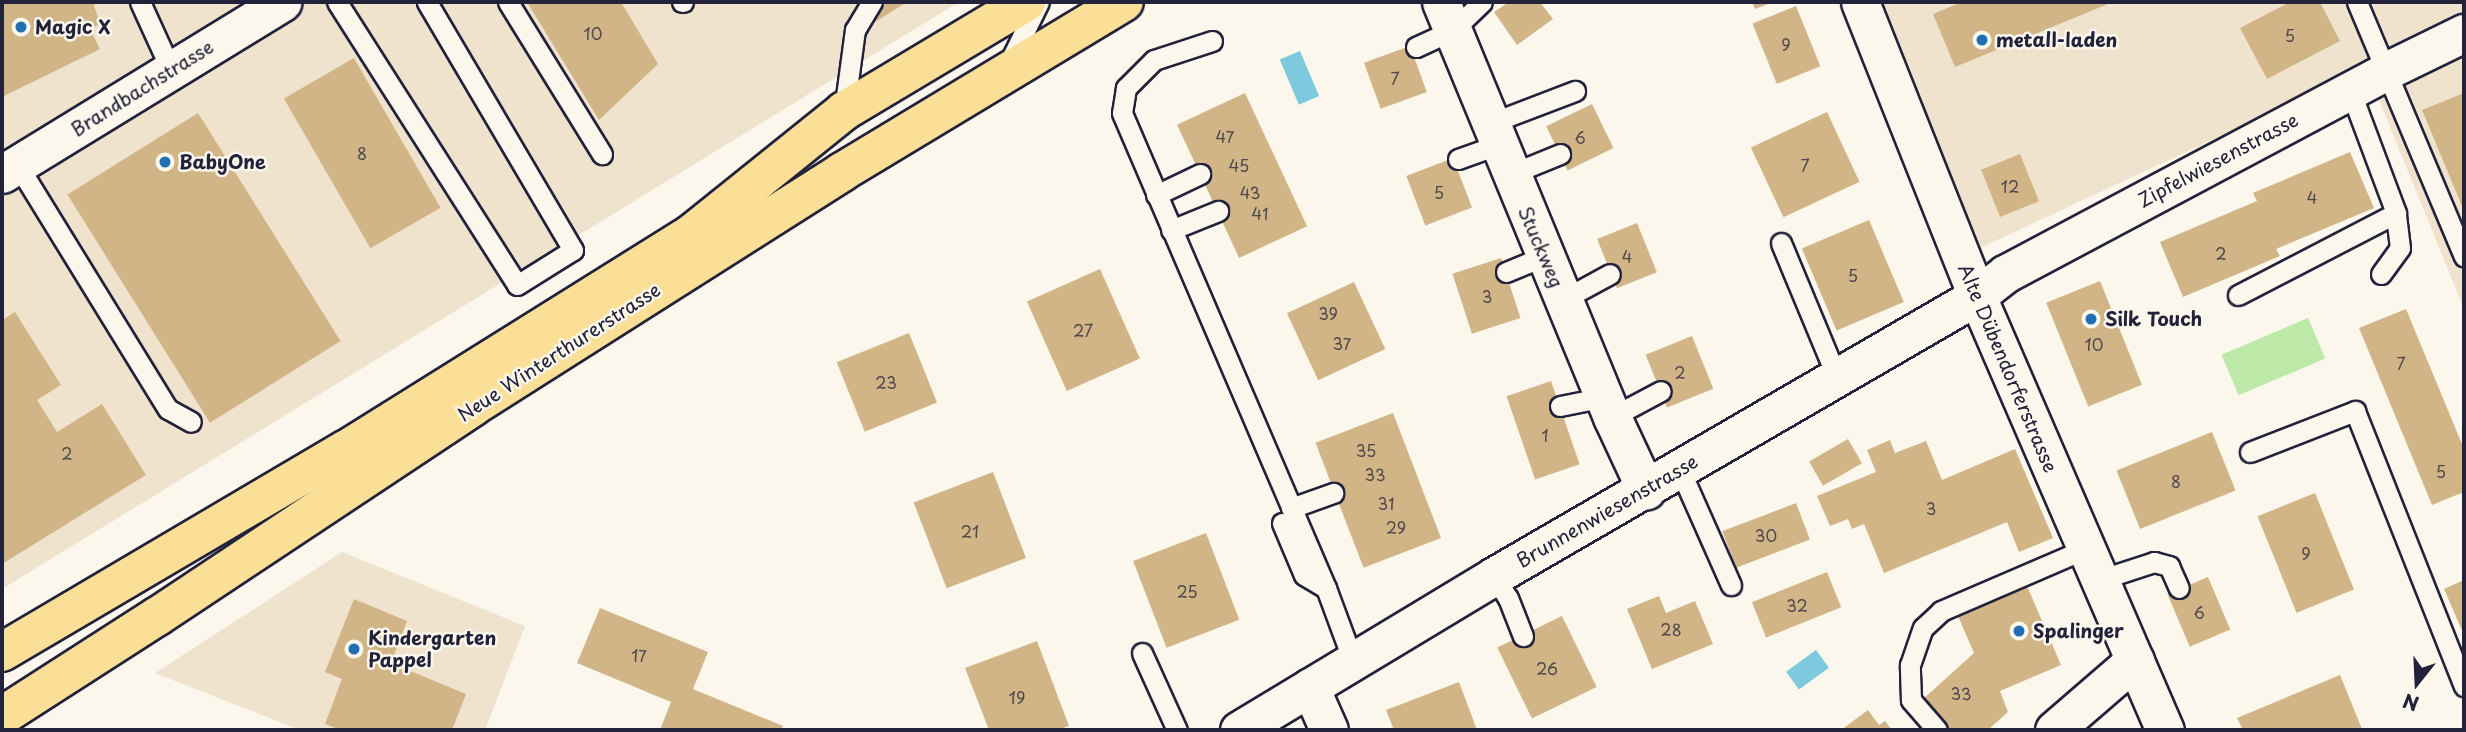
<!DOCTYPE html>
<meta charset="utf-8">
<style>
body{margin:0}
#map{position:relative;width:2466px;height:732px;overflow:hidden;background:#fbf7ec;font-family:"Playpen Sans",sans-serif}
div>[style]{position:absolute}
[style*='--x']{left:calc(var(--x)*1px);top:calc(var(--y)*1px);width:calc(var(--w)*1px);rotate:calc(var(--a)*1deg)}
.built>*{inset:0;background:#efe3ce}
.green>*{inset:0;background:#bce9a7;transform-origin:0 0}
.water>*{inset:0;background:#7ec9de;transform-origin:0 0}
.building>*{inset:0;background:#d2b587;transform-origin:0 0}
.roads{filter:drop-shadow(2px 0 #22223b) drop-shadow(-2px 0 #22223b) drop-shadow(0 2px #22223b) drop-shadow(0 -2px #22223b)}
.lane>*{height:19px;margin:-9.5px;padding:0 9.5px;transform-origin:9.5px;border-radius:9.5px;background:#fbf7ec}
.street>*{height:37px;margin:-18.5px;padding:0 18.5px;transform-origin:18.5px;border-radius:18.5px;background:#fbf7ec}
.primary>*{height:38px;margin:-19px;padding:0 19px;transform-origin:19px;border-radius:19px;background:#fbdf96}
.dots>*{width:19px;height:19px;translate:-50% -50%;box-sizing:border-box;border:4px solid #fbf7ec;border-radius:50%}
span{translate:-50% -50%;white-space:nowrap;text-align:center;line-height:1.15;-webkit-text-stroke:5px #fbf7ec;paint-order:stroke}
.number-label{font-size:16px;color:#4e474e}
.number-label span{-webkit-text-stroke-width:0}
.poi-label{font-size:19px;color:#22223b;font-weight:700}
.left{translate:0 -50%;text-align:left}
.street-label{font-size:19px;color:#22223b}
.frame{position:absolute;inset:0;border:4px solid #22223b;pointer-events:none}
.north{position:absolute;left:2382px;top:648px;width:70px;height:70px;-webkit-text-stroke:5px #fbf7ec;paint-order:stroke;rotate:198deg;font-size:19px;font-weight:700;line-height:28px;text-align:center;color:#22223b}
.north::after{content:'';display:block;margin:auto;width:24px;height:32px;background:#22223b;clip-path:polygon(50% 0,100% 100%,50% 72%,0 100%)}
</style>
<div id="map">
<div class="built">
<div style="clip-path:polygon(2px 2px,959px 2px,2px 589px)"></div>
<div style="clip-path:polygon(1882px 2px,2464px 2px,2464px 309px,2366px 68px,1978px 249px)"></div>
<div style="clip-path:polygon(342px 552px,525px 626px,485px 730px,300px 730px,155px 673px)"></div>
</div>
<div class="green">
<div style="left:2308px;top:318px;width:44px;height:94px;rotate:67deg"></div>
</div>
<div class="water">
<div style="left:1300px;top:51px;width:49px;height:22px;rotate:67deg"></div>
<div style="left:1816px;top:650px;width:22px;height:37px;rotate:54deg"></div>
</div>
<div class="building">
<div style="clip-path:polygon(2px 2px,93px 2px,100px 24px,90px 29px,100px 49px,2px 97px)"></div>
<div style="clip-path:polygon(527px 2px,621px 2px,658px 64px,599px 120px)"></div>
<div style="clip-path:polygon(886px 2px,907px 2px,875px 22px)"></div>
<div style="clip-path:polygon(1509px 2px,1540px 2px,1553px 19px,1517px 45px,1494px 12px)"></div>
<div style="clip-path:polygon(1752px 2px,1773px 2px,1755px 9px)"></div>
<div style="clip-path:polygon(1962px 2px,2113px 2px,1955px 67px,1933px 14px)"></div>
<div style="clip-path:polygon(2290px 2px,2320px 2px,2340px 41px,2267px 79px,2240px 28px)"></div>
<div style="left:1796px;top:6px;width:65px;height:47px;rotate:68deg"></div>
<div style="left:1410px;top:46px;width:49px;height:49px;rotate:70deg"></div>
<div style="left:354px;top:58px;width:173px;height:81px;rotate:60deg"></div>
<div style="left:1245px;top:93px;width:147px;height:75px;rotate:65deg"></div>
<div style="clip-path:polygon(2464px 93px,2464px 211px,2422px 110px)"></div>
<div style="left:1592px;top:104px;width:49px;height:51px;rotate:64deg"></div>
<div style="left:1827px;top:112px;width:77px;height:84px;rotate:65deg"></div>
<div style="left:198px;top:113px;width:269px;height:154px;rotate:58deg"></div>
<div style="clip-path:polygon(2350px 152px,2374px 208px,2276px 249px,2280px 256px,2183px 297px,2160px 242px,2257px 201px,2253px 193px)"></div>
<div style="left:2020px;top:154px;width:51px;height:42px;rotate:68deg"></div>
<div style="left:1453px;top:158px;width:53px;height:50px;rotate:69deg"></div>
<div style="left:1869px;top:220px;width:89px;height:73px;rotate:67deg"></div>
<div style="left:1637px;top:223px;width:53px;height:43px;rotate:68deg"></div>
<div style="left:1501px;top:258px;width:63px;height:51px;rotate:72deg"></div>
<div style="left:1100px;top:269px;width:98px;height:80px;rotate:66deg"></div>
<div style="left:2100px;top:281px;width:112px;height:58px;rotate:68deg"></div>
<div style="left:1354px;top:282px;width:74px;height:74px;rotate:65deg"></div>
<div style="clip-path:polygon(2406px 309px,2464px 449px,2464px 492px,2432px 505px,2359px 328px)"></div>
<div style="clip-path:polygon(15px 312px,61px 385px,37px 400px,57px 432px,102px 404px,146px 475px,2px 564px,2px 320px)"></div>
<div style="left:909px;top:333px;width:75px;height:78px;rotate:68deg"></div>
<div style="left:1692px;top:336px;width:57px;height:50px;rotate:68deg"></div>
<div style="left:1551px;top:381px;width:88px;height:47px;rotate:71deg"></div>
<div style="left:1393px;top:413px;width:134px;height:83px;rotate:69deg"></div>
<div style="left:2212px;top:432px;width:63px;height:103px;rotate:68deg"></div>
<div style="left:1848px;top:439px;width:28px;height:45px;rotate:60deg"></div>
<div style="clip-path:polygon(1890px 440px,1895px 453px,1926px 441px,1942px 480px,2015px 449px,2053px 538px,2019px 552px,2007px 522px,1884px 573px,1864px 524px,1852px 529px,1848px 519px,1830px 526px,1817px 496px,1876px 472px,1867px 450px)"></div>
<div style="left:993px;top:472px;width:92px;height:85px;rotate:69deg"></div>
<div style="left:2315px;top:493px;width:104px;height:62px;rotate:68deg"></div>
<div style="left:1796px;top:503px;width:39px;height:79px;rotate:69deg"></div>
<div style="left:1206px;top:533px;width:93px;height:78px;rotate:69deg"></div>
<div style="left:1827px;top:572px;width:38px;height:81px;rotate:68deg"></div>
<div style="left:2208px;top:577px;width:57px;height:44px;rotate:67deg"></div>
<div style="clip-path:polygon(2024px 579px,2061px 665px,2000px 691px,2008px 712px,1988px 730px,1949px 730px,1922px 700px,1974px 653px,1955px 609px)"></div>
<div style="clip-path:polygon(2464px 580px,2464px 635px,2444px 589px)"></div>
<div style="clip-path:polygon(1659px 596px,1666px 613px,1695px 601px,1713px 644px,1652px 669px,1627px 609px)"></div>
<div style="clip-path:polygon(354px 599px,407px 621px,391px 663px,466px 694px,452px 730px,341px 730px,325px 724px,342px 679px,325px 672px)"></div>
<div style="clip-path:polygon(600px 608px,708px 652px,693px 689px,783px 726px,781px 730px,660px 730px,671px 702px,577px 663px)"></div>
<div style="left:1562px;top:616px;width:79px;height:72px;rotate:64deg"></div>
<div style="clip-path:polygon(1037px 641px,1069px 726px,1057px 730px,989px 730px,965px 668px)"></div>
<div style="clip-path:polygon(2340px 675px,2362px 729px,2243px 730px,2237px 718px)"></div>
<div style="clip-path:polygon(1459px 682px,1477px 730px,1394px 730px,1386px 710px)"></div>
<div style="clip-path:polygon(1868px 710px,1879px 725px,1885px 721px,1892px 730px,1841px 730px)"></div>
</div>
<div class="roads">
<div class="lane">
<div style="--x:140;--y:2;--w:75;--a:65.5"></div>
<div style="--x:337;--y:2;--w:335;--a:57.5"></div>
<div style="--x:517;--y:285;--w:66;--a:-32"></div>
<div style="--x:573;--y:250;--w:288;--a:-120.5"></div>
<div style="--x:508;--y:2;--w:179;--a:58.3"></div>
<div style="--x:682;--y:2;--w:1;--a:0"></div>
<div style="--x:2357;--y:2;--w:276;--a:67.2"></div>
<div style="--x:1212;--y:41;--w:61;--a:161.9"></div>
<div style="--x:1154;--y:60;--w:40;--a:135"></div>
<div style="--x:1126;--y:88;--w:25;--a:99"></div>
<div style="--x:1122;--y:113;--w:517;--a:66.76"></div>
<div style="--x:1326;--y:588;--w:78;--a:69.7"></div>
<div style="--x:1416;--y:47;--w:41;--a:-24.7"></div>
<div style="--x:1453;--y:30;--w:40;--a:-44"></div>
<div style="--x:1008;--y:65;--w:70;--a:-63.8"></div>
<div style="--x:844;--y:111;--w:82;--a:-82.3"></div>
<div style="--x:855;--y:30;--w:33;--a:-59"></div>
<div style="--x:1491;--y:123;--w:90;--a:-20.9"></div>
<div style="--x:1458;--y:159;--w:45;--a:-19.7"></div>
<div style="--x:17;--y:164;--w:288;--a:58.4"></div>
<div style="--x:168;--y:409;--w:26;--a:29"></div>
<div style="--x:1511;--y:174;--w:53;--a:-22.2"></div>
<div style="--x:1156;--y:195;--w:49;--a:-25.5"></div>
<div style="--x:1171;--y:230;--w:51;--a:-22"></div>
<div style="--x:1781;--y:243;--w:143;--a:67.4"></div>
<div style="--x:1506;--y:272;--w:42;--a:-22.3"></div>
<div style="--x:2381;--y:274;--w:32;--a:-54"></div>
<div style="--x:2400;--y:248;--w:35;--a:-97"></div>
<div style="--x:2238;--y:295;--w:178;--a:-27.4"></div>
<div style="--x:2396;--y:213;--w:131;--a:-110.5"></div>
<div style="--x:1564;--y:299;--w:52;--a:-28.5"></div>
<div style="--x:1560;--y:406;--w:46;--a:-11.3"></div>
<div style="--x:1612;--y:417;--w:55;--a:-28"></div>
<div style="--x:2250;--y:452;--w:113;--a:-21.3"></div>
<div style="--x:2355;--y:411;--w:296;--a:68.4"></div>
<div style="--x:1680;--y:470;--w:126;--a:66.1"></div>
<div style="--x:1291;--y:508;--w:45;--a:-19.7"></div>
<div style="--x:1282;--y:523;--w:56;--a:67.1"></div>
<div style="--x:1304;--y:575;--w:26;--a:31"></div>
<div style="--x:1494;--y:576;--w:26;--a:58"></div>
<div style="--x:1508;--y:598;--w:41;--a:68.5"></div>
<div style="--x:2099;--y:580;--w:58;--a:-18.1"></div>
<div style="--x:2154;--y:562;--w:16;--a:15"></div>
<div style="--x:2169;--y:566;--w:24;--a:66"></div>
<div style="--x:1142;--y:653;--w:85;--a:65.6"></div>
<div style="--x:1937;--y:730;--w:40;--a:-131"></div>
<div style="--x:1911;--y:700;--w:35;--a:-92"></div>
<div style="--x:1910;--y:665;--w:39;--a:-71"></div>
<div style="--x:1923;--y:628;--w:25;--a:-43"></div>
<div style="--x:1941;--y:611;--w:157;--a:-23.3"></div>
</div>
<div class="street">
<div style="--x:1441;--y:2;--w:449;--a:67.6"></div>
<div style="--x:1612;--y:417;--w:81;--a:65"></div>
<div style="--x:1860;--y:2;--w:316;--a:68.3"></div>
<div style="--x:1977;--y:296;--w:473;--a:66.6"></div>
<div style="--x:2;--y:174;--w:329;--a:-31.5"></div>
<div style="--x:1310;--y:687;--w:47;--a:66.2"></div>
<div style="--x:1239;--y:730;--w:298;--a:-31.1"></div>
<div style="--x:1494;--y:576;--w:558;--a:-30.1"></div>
<div style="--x:1977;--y:296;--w:36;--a:-38"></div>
<div style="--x:2005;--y:274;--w:432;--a:-28"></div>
<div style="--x:2386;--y:71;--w:87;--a:-26"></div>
<div style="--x:2054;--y:730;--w:107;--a:-40.8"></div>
</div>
<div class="primary">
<div style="--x:2;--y:652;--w:400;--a:-30.5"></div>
<div style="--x:347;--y:449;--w:404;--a:-32"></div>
<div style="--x:690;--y:235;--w:198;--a:-38.8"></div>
<div style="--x:844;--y:111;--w:212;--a:-30.9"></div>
<div style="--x:2;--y:716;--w:185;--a:-32.7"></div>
<div style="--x:158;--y:616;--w:377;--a:-33.6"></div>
<div style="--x:472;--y:407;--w:438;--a:-32.4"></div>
<div style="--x:842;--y:172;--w:329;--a:-31.1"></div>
</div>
</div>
<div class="dots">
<div style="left:21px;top:27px;background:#1f6fb2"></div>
<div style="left:1982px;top:40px;background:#1f6fb2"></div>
<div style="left:165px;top:162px;background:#1f6fb2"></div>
<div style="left:2091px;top:319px;background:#1f6fb2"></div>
<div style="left:2019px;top:631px;background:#1f6fb2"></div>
<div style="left:354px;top:649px;background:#1f6fb2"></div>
</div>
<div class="number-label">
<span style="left:593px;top:33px">10</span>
<span style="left:2290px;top:35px">5</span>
<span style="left:1786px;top:44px">9</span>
<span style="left:1395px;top:78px">7</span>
<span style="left:1225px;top:136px">47</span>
<span style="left:1580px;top:137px">6</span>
<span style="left:362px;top:153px">8</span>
<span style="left:1239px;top:165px">45</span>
<span style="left:1805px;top:165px">7</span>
<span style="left:2010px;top:186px">12</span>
<span style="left:1250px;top:192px">43</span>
<span style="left:1439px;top:192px">5</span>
<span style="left:2312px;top:197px">4</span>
<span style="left:1260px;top:213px">41</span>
<span style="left:2221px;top:253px">2</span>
<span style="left:1627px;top:256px">4</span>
<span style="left:1853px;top:275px">5</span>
<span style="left:1487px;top:296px">3</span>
<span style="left:1328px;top:313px">39</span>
<span style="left:1083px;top:330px">27</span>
<span style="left:1342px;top:343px">37</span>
<span style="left:2094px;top:344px">10</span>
<span style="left:2401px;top:363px">7</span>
<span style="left:1680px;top:372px">2</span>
<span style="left:886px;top:382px">23</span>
<span style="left:1545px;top:435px">1</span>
<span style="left:1366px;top:450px">35</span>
<span style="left:67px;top:453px">2</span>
<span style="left:2441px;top:471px">5</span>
<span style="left:1375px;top:474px">33</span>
<span style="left:2176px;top:481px">8</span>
<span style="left:1386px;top:503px">31</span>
<span style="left:1931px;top:508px">3</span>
<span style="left:1396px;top:527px">29</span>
<span style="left:970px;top:531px">21</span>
<span style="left:1766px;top:535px">30</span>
<span style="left:2306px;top:553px">9</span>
<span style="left:1187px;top:591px">25</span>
<span style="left:1797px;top:605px">32</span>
<span style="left:2199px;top:612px">6</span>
<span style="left:1671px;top:629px">28</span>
<span style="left:639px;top:655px">17</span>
<span style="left:1547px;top:668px">26</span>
<span style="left:1961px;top:693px">33</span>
<span style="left:1017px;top:697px">19</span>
</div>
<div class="poi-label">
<span class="left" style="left:35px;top:27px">Magic X</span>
<span class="left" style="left:1996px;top:40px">metall-laden</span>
<span class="left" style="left:179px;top:162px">BabyOne</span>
<span class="left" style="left:2105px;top:319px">Silk Touch</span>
<span class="left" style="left:2033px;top:631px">Spalinger</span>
<span class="left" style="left:368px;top:649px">Kindergarten<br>Pappel</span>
</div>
<div class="street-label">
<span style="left:142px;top:88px;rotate:-32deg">Brandbachstrasse</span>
<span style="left:2218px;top:160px;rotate:-28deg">Zipfelwiesenstrasse</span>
<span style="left:1541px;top:247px;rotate:67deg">Stuckweg</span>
<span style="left:559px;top:352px;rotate:-33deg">Neue Winterthurerstrasse</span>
<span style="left:2008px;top:368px;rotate:67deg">Alte Dübendorferstrasse</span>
<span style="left:1607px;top:511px;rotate:-30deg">Brunnenwiesenstrasse</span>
</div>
<div class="frame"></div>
<div class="north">N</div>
</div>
